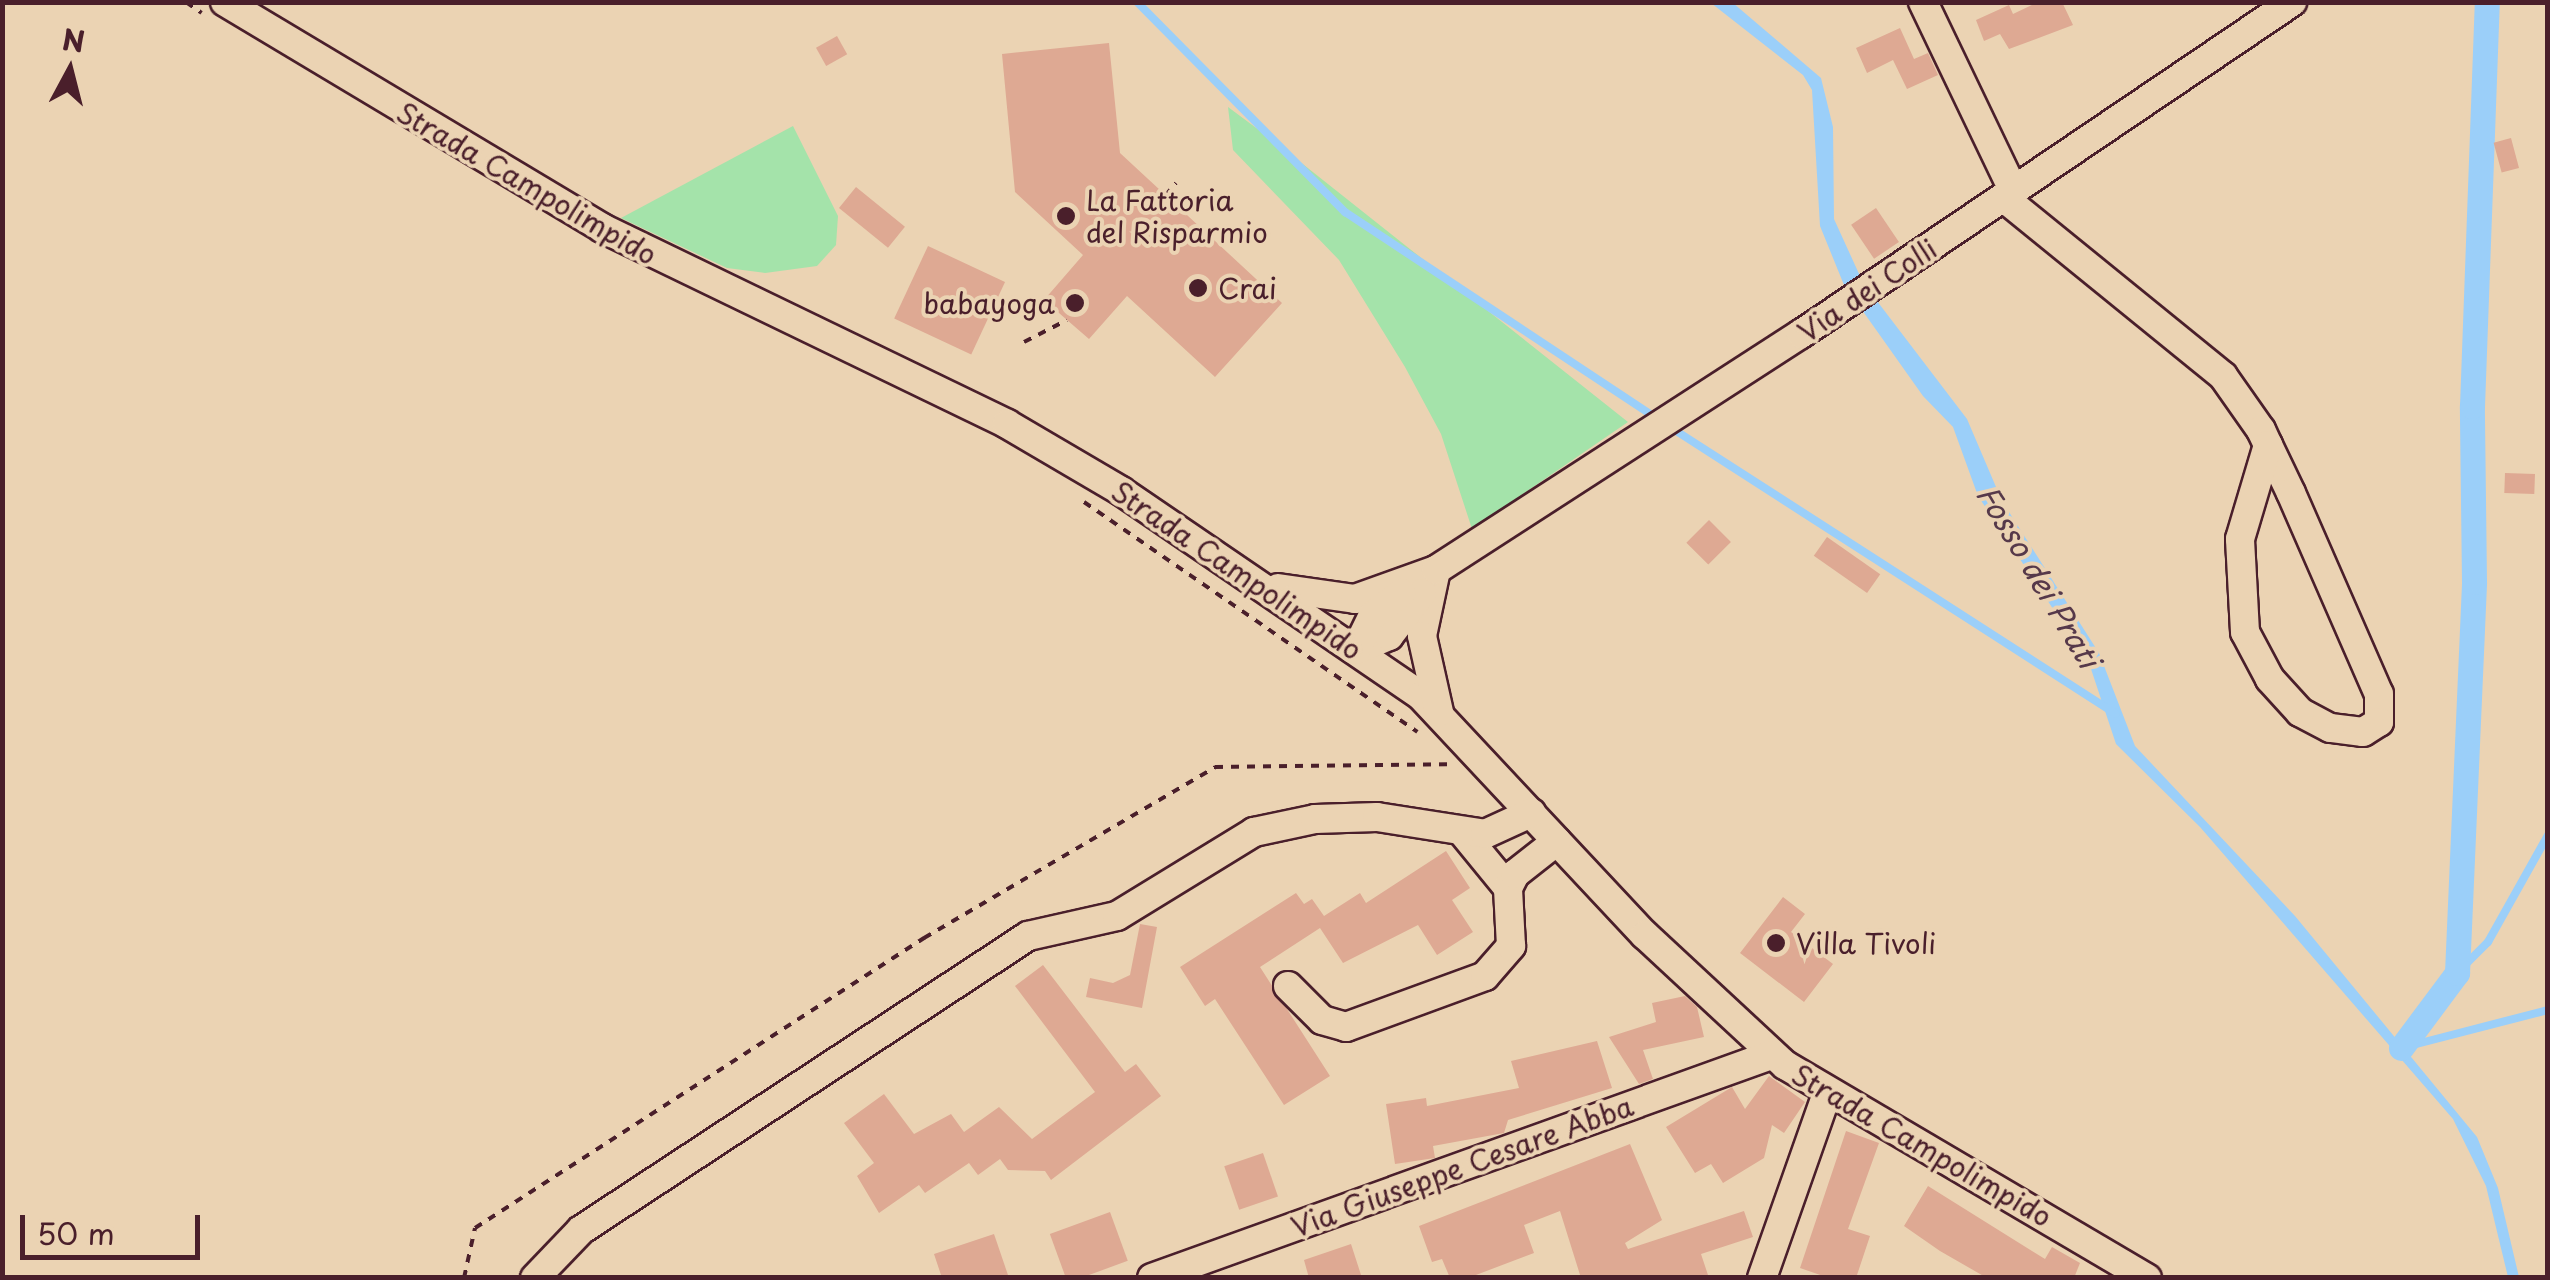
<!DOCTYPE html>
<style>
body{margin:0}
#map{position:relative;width:2550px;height:1280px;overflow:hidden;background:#ebd3b3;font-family:"Playpen Sans",sans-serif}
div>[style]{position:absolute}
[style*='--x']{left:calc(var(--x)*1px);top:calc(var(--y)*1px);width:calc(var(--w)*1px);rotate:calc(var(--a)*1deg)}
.green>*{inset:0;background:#a4e3aa}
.water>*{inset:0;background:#9bcff9}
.stream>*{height:8px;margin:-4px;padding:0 4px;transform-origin:4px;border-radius:4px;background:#9bcff9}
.canal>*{height:25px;margin:-12.5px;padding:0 12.5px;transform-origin:12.5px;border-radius:12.5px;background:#9bcff9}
.building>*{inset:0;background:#dea993;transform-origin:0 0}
.path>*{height:4px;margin-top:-2px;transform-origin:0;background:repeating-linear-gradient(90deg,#4a1f2b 0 8px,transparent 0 16px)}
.roads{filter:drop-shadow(2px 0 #4a1f2b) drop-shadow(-2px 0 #4a1f2b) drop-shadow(0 2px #4a1f2b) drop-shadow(0 -2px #4a1f2b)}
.minor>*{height:28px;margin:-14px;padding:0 14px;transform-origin:14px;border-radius:14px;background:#ebd3b3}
.dots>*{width:28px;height:28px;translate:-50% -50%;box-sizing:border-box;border:5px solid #ebd3b3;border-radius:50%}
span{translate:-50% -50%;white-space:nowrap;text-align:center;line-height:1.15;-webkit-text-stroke:8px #ebd3b3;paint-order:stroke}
.street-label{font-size:28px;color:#4a1f2b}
.poi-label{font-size:28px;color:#4a1f2b}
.left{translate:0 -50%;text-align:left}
.right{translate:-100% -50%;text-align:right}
.water-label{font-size:30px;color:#56394a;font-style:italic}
.frame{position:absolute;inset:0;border:5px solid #4a1f2b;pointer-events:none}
.north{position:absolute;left:20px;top:20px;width:100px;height:100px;-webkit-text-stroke:8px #ebd3b3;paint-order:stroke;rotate:7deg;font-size:28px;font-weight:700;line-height:40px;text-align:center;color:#4a1f2b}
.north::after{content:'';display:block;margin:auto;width:35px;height:45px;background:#4a1f2b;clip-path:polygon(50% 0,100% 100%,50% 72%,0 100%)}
.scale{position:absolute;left:20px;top:1215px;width:180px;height:45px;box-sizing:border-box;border:5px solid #4a1f2b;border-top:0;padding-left:12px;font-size:30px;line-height:35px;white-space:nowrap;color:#4a1f2b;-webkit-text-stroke:8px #ebd3b3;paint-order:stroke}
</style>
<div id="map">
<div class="green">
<div style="clip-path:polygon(1228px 107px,1275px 142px,1628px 422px,1472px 529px,1441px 434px,1405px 367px,1339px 260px,1233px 150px)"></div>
<div style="clip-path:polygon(793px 126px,838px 216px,836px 245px,817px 266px,765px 273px,727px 268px,621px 218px)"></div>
</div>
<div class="water">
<div style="clip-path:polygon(1711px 3px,1733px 3px,1821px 78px,1833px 127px,1834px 219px,1860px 276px,1844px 285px,1820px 226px,1812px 90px,1803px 75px)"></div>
<div style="clip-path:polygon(1877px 301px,1967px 419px,2002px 501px,2099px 653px,2135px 746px,2295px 916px,2477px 1137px,2498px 1188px,2519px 1277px,2508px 1277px,2486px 1186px,2453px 1119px,2200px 827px,2116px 744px,2089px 663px,1978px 496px,1953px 427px,1923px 396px,1862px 310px)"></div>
</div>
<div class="stream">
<div style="--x:1137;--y:2;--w:296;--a:45.3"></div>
<div style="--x:1345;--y:212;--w:375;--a:33.5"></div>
<div style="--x:1670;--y:427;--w:530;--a:32.76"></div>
<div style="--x:2457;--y:973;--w:44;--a:-45"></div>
<div style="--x:2488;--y:942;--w:123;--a:-60.7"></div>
<div style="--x:2401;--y:1048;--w:152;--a:-14.5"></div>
</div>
<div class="canal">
<div style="--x:2401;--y:1048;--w:94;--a:-53.3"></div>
<div style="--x:2457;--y:973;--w:391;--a:-87.5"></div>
<div style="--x:2474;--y:582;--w:176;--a:-90.7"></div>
<div style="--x:2472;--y:406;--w:404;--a:-87.9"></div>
</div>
<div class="building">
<div style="clip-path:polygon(2038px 2px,2062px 2px,2073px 25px,2009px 49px,2000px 34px,1984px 41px,1976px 20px,2009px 5px,2013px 14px)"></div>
<div style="clip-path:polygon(1900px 28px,1914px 59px,1928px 53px,1938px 75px,1907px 89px,1893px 60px,1867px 73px,1856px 48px)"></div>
<div style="left:837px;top:36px;width:21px;height:24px;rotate:61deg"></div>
<div style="clip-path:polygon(1109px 43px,1120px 153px,1282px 303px,1215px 377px,1127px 296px,1089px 339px,1044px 300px,1083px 255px,1015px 192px,1002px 54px)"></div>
<div style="left:2511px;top:138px;width:31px;height:18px;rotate:75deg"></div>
<div style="left:856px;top:187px;width:63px;height:27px;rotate:39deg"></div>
<div style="left:1876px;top:208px;width:41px;height:30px;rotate:56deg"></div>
<div style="left:928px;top:246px;width:85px;height:80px;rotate:25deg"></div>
<div style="left:2505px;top:473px;width:30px;height:20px;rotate:2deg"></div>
<div style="left:1709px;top:520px;width:31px;height:32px;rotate:45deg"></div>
<div style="left:1827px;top:537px;width:65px;height:23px;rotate:35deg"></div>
<div style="clip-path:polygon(1446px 851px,1470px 888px,1452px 900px,1473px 932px,1437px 955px,1418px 925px,1343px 963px,1320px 928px,1260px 967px,1330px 1076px,1284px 1105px,1215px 999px,1205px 1006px,1180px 967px,1296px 893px,1304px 904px,1312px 899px,1324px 916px,1360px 893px,1366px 903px)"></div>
<div style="clip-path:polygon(1783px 897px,1805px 914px,1791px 932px,1833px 964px,1804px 1002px,1740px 953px)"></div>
<div style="clip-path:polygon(1140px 924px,1157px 927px,1142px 1008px,1086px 997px,1090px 978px,1113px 983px,1130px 975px)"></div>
<div style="clip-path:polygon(1043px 965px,1125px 1072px,1136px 1064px,1161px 1096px,1051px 1180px,1045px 1171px,1008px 1170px,1000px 1159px,978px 1175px,969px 1163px,925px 1193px,919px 1185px,879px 1213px,857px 1176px,874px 1163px,844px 1123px,884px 1094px,914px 1134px,951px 1114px,964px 1132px,999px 1107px,1032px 1139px,1095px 1092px,1015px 986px)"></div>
<div style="clip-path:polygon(1685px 996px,1697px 1007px,1704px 1037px,1643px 1050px,1653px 1079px,1639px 1084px,1609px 1037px,1656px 1022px,1652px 1003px)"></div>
<div style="clip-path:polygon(1597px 1041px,1612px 1088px,1508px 1120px,1504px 1133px,1433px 1146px,1435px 1158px,1395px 1164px,1386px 1104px,1426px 1098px,1427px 1106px,1519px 1088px,1511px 1061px)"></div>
<div style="clip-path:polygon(1769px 1076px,1805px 1102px,1784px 1133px,1772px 1125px,1764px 1158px,1723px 1183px,1711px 1164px,1695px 1173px,1666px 1127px,1732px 1087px,1745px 1109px)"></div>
<div style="clip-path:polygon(1846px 1131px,1879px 1143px,1848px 1229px,1870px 1236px,1856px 1278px,1829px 1278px,1800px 1268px)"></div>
<div style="clip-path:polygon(1630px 1144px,1662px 1220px,1625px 1243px,1628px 1249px,1744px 1211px,1753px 1237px,1701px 1254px,1709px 1278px,1581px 1278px,1560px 1211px,1524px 1225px,1534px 1253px,1468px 1278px,1450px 1278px,1442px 1259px,1432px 1262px,1419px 1226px)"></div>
<div style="left:1263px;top:1153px;width:46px;height:41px;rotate:71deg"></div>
<div style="clip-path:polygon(1928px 1186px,2045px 1259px,2052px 1247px,2080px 1263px,2074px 1278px,1987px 1278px,1940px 1251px,1904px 1226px)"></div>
<div style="left:1110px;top:1212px;width:52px;height:64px;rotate:70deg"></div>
<div style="clip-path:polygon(994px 1234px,1009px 1278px,942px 1278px,934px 1254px)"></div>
<div style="clip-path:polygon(1351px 1244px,1362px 1278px,1309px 1278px,1304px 1260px)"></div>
</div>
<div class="path">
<div style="--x:186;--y:2;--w:19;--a:35"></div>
<div style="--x:1165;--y:196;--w:17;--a:-50"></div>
<div style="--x:1024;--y:342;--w:48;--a:-27.1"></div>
<div style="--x:1084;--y:502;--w:405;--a:34.6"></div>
<div style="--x:464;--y:1278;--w:51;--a:-77.6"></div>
<div style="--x:475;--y:1228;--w:535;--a:-32.86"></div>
<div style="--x:924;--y:938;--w:338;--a:-30.4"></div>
<div style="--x:1215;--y:767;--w:233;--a:-0.7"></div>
</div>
<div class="roads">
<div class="minor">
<div style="--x:225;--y:2;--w:440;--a:30.9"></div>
<div style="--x:602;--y:228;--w:450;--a:25.8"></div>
<div style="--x:1007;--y:424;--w:132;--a:30.4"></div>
<div style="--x:1121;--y:491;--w:363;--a:34.3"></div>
<div style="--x:1421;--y:696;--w:328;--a:46.9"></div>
<div style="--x:1645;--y:935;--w:191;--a:42.9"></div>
<div style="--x:1785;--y:1065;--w:420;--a:30.5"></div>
<div style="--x:1923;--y:2;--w:211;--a:64.4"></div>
<div style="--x:2004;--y:198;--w:282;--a:39.1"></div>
<div style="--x:2223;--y:376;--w:66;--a:54.9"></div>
<div style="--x:2261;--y:430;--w:17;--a:65"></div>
<div style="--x:2268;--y:445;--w:53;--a:64.4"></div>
<div style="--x:2291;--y:493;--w:219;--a:66.4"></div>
<div style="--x:2379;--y:694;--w:28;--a:90"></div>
<div style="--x:2379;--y:722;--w:19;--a:148"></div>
<div style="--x:2363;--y:732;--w:33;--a:-173"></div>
<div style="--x:2330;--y:728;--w:34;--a:-152"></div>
<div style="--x:2300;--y:712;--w:45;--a:-132.3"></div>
<div style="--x:2270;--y:679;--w:53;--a:-118"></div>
<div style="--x:2245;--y:632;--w:93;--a:-93.1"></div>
<div style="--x:2240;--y:539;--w:98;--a:-73.4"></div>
<div style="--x:1436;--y:570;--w:67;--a:102"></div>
<div style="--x:1422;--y:636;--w:78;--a:77.4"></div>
<div style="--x:1278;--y:588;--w:78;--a:8.1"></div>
<div style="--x:1355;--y:599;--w:86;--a:-19.7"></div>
<div style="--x:1436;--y:570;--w:435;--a:-32.9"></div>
<div style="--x:1801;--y:334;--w:593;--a:-34.07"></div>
<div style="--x:1356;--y:650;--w:36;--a:-23"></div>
<div style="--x:1389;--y:636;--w:54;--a:-52.5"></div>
<div style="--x:1356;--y:650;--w:39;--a:-64"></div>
<div style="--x:1373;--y:615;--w:36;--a:-38"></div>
<div style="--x:1463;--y:833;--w:71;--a:50.7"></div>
<div style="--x:1288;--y:986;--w:48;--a:45"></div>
<div style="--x:1322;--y:1020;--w:25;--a:16"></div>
<div style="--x:1346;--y:1027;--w:148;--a:-20.1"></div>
<div style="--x:1485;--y:976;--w:40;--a:-49"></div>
<div style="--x:1511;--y:946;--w:58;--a:-93"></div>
<div style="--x:1508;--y:888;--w:16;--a:-63"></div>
<div style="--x:1515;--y:874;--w:53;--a:-38.2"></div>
<div style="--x:535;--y:1278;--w:66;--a:-46.2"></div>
<div style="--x:581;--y:1230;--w:535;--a:-33.33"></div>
<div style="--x:1028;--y:936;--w:91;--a:-12.7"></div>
<div style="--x:1117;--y:916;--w:161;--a:-31.5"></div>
<div style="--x:1254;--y:832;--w:62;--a:-12"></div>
<div style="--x:1315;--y:819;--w:62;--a:-1.8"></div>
<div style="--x:1377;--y:817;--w:109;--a:8.9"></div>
<div style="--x:1485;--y:834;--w:51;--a:-24.5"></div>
<div style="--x:1152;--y:1278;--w:658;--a:-19.81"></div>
<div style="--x:1762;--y:1278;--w:196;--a:-70.6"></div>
</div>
</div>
<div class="dots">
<div style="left:1066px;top:216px;background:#4a1f2b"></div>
<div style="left:1198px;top:288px;background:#4a1f2b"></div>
<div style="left:1075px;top:303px;background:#4a1f2b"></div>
<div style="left:1776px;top:943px;background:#4a1f2b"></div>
</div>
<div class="street-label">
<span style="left:527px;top:183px;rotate:30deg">Strada Campolimpido</span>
<span style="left:1867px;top:290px;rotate:-34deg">Via dei Colli</span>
<span style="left:1237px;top:570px;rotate:34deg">Strada Campolimpido</span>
<span style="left:1922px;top:1145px;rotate:30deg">Strada Campolimpido</span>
<span style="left:1462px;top:1166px;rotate:-20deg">Via Giuseppe Cesare Abba</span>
</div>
<div class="poi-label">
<span class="left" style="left:1086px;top:216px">La Fattoria<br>del Risparmio</span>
<span class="left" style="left:1218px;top:288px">Crai</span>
<span class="right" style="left:1055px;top:303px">babayoga</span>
<span class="left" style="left:1796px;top:943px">Villa Tivoli</span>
</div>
<div class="water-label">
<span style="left:2039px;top:576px;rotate:59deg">Fosso dei Prati</span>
</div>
<div class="frame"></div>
<div class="north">N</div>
<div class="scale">50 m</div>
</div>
